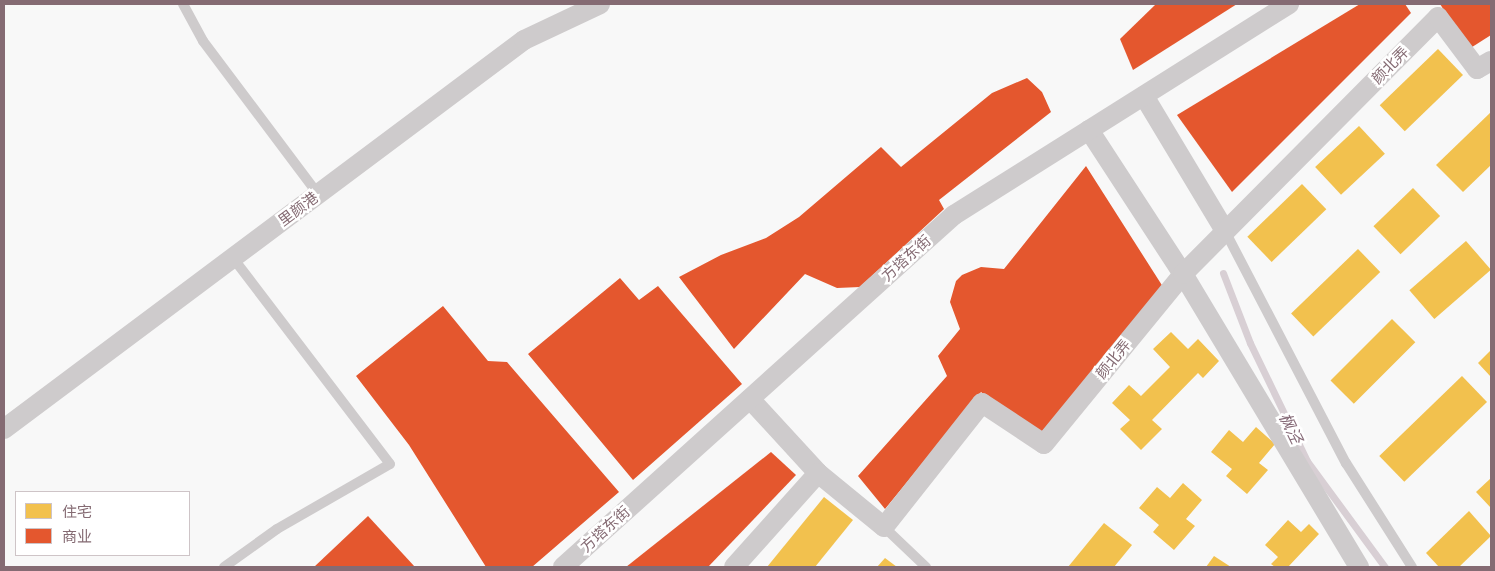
<!DOCTYPE html>
<meta charset="utf-8">
<style>
body{margin:0}
#map{position:relative;width:1495px;height:571px;overflow:hidden;background:#f8f8f8;font-family:"Golos Text","Noto Sans SC",sans-serif}
div>[style]{position:absolute}
[style*='--x']{left:calc(var(--x)*1px);top:calc(var(--y)*1px);width:calc(var(--w)*1px);rotate:calc(var(--a)*1deg)}
.homes>*{inset:0;background:#f2c14e;transform-origin:0 0}
.shops>*{inset:0;background:#e4572e}
.stream>*{height:7px;margin:-3.5px;padding:0 3.5px;transform-origin:3.5px;border-radius:3.5px;background:#d8cfd4}
.lane>*{height:10px;margin:-5px;padding:0 5px;transform-origin:5px;border-radius:5px;background:#cecbcc}
.street>*{height:20px;margin:-10px;padding:0 10px;transform-origin:10px;border-radius:10px;background:#cecbcc}
span{translate:-50% -50%;white-space:nowrap;text-align:center;line-height:1.15;-webkit-text-stroke:5px #fff;paint-order:stroke}
.street-label{font-size:15px;color:#856b73}
.water-label{font-size:16px;color:#876c79;font-style:italic}
.frame{position:absolute;inset:0;border:5px solid #856b73;pointer-events:none}
.legend{position:absolute;left:15px;top:491px;width:175px;height:65px;box-sizing:border-box;background:#fff;border:1px solid #cec4c7;margin:0;padding:6px 9px;list-style:none;font-size:15px;color:#856b73}
.legend li{display:flex;align-items:center;gap:10px;height:25px}
.legend b{width:25px;border:1px solid #cec4c7}
</style>
<div id="map">
<div class="homes">
<div style="left:1438px;top:49px;width:36px;height:81px;rotate:46deg"></div>
<div style="clip-path:polygon(1491px 112px,1491px 165px,1463px 192px,1436px 165px)"></div>
<div style="left:1359px;top:126px;width:38px;height:60px;rotate:47deg"></div>
<div style="left:1302px;top:184px;width:35px;height:76px;rotate:46deg"></div>
<div style="left:1413px;top:188px;width:39px;height:55px;rotate:46deg"></div>
<div style="left:1466px;top:241px;width:38px;height:75px;rotate:49deg"></div>
<div style="left:1358px;top:249px;width:32px;height:93px;rotate:46deg"></div>
<div style="left:1392px;top:319px;width:33px;height:87px;rotate:45deg"></div>
<div style="clip-path:polygon(1171px 332px,1188px 349px,1198px 339px,1219px 361px,1203px 378px,1198px 373px,1152px 420px,1162px 429px,1141px 450px,1120px 429px,1130px 420px,1112px 403px,1129px 385px,1141px 396px,1170px 367px,1153px 349px)"></div>
<div style="clip-path:polygon(1491px 350px,1491px 377px,1478px 363px)"></div>
<div style="left:1462px;top:376px;width:36px;height:115px;rotate:46deg"></div>
<div style="clip-path:polygon(1256px 427px,1275px 444px,1259px 463px,1268px 470px,1247px 494px,1226px 476px,1232px 469px,1211px 452px,1229px 430px,1243px 442px)"></div>
<div style="clip-path:polygon(1491px 478px,1491px 508px,1476px 492px)"></div>
<div style="clip-path:polygon(1183px 483px,1202px 500px,1186px 519px,1195px 526px,1174px 550px,1153px 532px,1159px 525px,1139px 508px,1157px 487px,1170px 498px)"></div>
<div style="clip-path:polygon(824px 497px,853px 520px,815px 567px,767px 567px)"></div>
<div style="clip-path:polygon(1469px 511px,1491px 536px,1459px 567px,1439px 567px,1426px 553px)"></div>
<div style="clip-path:polygon(1288px 520px,1301px 532px,1309px 524px,1319px 534px,1288px 567px,1275px 567px,1271px 564px,1278px 557px,1265px 545px)"></div>
<div style="clip-path:polygon(1104px 523px,1132px 545px,1114px 567px,1068px 567px)"></div>
<div style="clip-path:polygon(1214px 556px,1231px 567px,1206px 567px)"></div>
<div style="clip-path:polygon(885px 558px,897px 567px,877px 567px)"></div>
</div>
<div class="shops">
<div style="clip-path:polygon(1156px 4px,1237px 4px,1133px 70px,1120px 39px)"></div>
<div style="clip-path:polygon(1360px 4px,1405px 4px,1411px 13px,1232px 192px,1177px 115px)"></div>
<div style="clip-path:polygon(1440px 4px,1491px 4px,1491px 35px,1469px 49px)"></div>
<div style="clip-path:polygon(1027px 78px,1042px 92px,1051px 112px,939px 200px,944px 209px,860px 287px,837px 288px,805px 274px,734px 349px,679px 277px,721px 255px,766px 238px,799px 217px,881px 147px,901px 167px,992px 93px)"></div>
<div style="clip-path:polygon(1086px 166px,1165px 290px,1038px 436px,981px 392px,885px 509px,858px 476px,947px 376px,938px 356px,960px 329px,950px 302px,956px 281px,962px 275px,981px 267px,1004px 269px)"></div>
<div style="clip-path:polygon(620px 278px,639px 300px,658px 286px,742px 384px,633px 480px,528px 354px)"></div>
<div style="clip-path:polygon(443px 306px,488px 361px,507px 362px,619px 492px,532px 567px,486px 567px,409px 445px,356px 376px)"></div>
<div style="clip-path:polygon(771px 452px,796px 475px,708px 567px,626px 567px)"></div>
<div style="clip-path:polygon(368px 516px,415px 567px,314px 567px)"></div>
</div>
<div class="stream">
<div style="--x:1223;--y:273;--w:75;--a:68.9"></div>
<div style="--x:1250;--y:343;--w:131;--a:64.2"></div>
<div style="--x:1307;--y:461;--w:132;--a:53.7"></div>
</div>
<div class="lane">
<div style="--x:183;--y:4;--w:42;--a:61.6"></div>
<div style="--x:203;--y:41;--w:191;--a:53.1"></div>
<div style="--x:1225;--y:231;--w:262;--a:62.5"></div>
<div style="--x:1346;--y:463;--w:123;--a:57.6"></div>
<div style="--x:884;--y:527;--w:58;--a:43.6"></div>
<div style="--x:224;--y:567;--w:65;--a:-35.6"></div>
<div style="--x:277;--y:529;--w:130;--a:-29.9"></div>
<div style="--x:390;--y:464;--w:259;--a:-127.3"></div>
</div>
<div class="street">
<div style="--x:1144;--y:96;--w:157;--a:59"></div>
<div style="--x:1089;--y:130;--w:172;--a:56.9"></div>
<div style="--x:1183;--y:274;--w:342;--a:59"></div>
<div style="--x:750;--y:399;--w:100;--a:47.4"></div>
<div style="--x:4;--y:429;--w:649;--a:-36.8"></div>
<div style="--x:524;--y:40;--w:84;--a:-25.3"></div>
<div style="--x:563;--y:567;--w:526;--a:-42"></div>
<div style="--x:954;--y:215;--w:396;--a:-32.2"></div>
<div style="--x:734;--y:567;--w:126;--a:-48.2"></div>
<div style="--x:818;--y:473;--w:85;--a:39.3"></div>
<div style="--x:884;--y:527;--w:158;--a:-51.7"></div>
<div style="--x:982;--y:403;--w:74;--a:33.5"></div>
<div style="--x:1044;--y:444;--w:220;--a:-50.7"></div>
<div style="--x:1183;--y:274;--w:362;--a:-45.2"></div>
<div style="--x:1438;--y:17;--w:65;--a:53.1"></div>
<div style="--x:1477;--y:69;--w:16;--a:-30"></div>
</div>
<div class="street-label">
<span style="left:1390px;top:65px;rotate:-45deg">颜北弄</span>
<span style="left:298px;top:209px;rotate:-37deg">里颜港</span>
<span style="left:906px;top:258px;rotate:-42deg">方塔东街</span>
<span style="left:1113px;top:359px;rotate:-51deg">颜北弄</span>
<span style="left:605px;top:529px;rotate:-42deg">方塔东街</span>
</div>
<div class="water-label">
<span style="left:1291px;top:428px;rotate:64deg">枫泾</span>
</div>
<div class="frame"></div>
<ul class="legend">
<li><b style="height:14px;background:#f2c14e"></b>住宅</li>
<li><b style="height:14px;background:#e4572e"></b>商业</li>
</ul>
</div>
